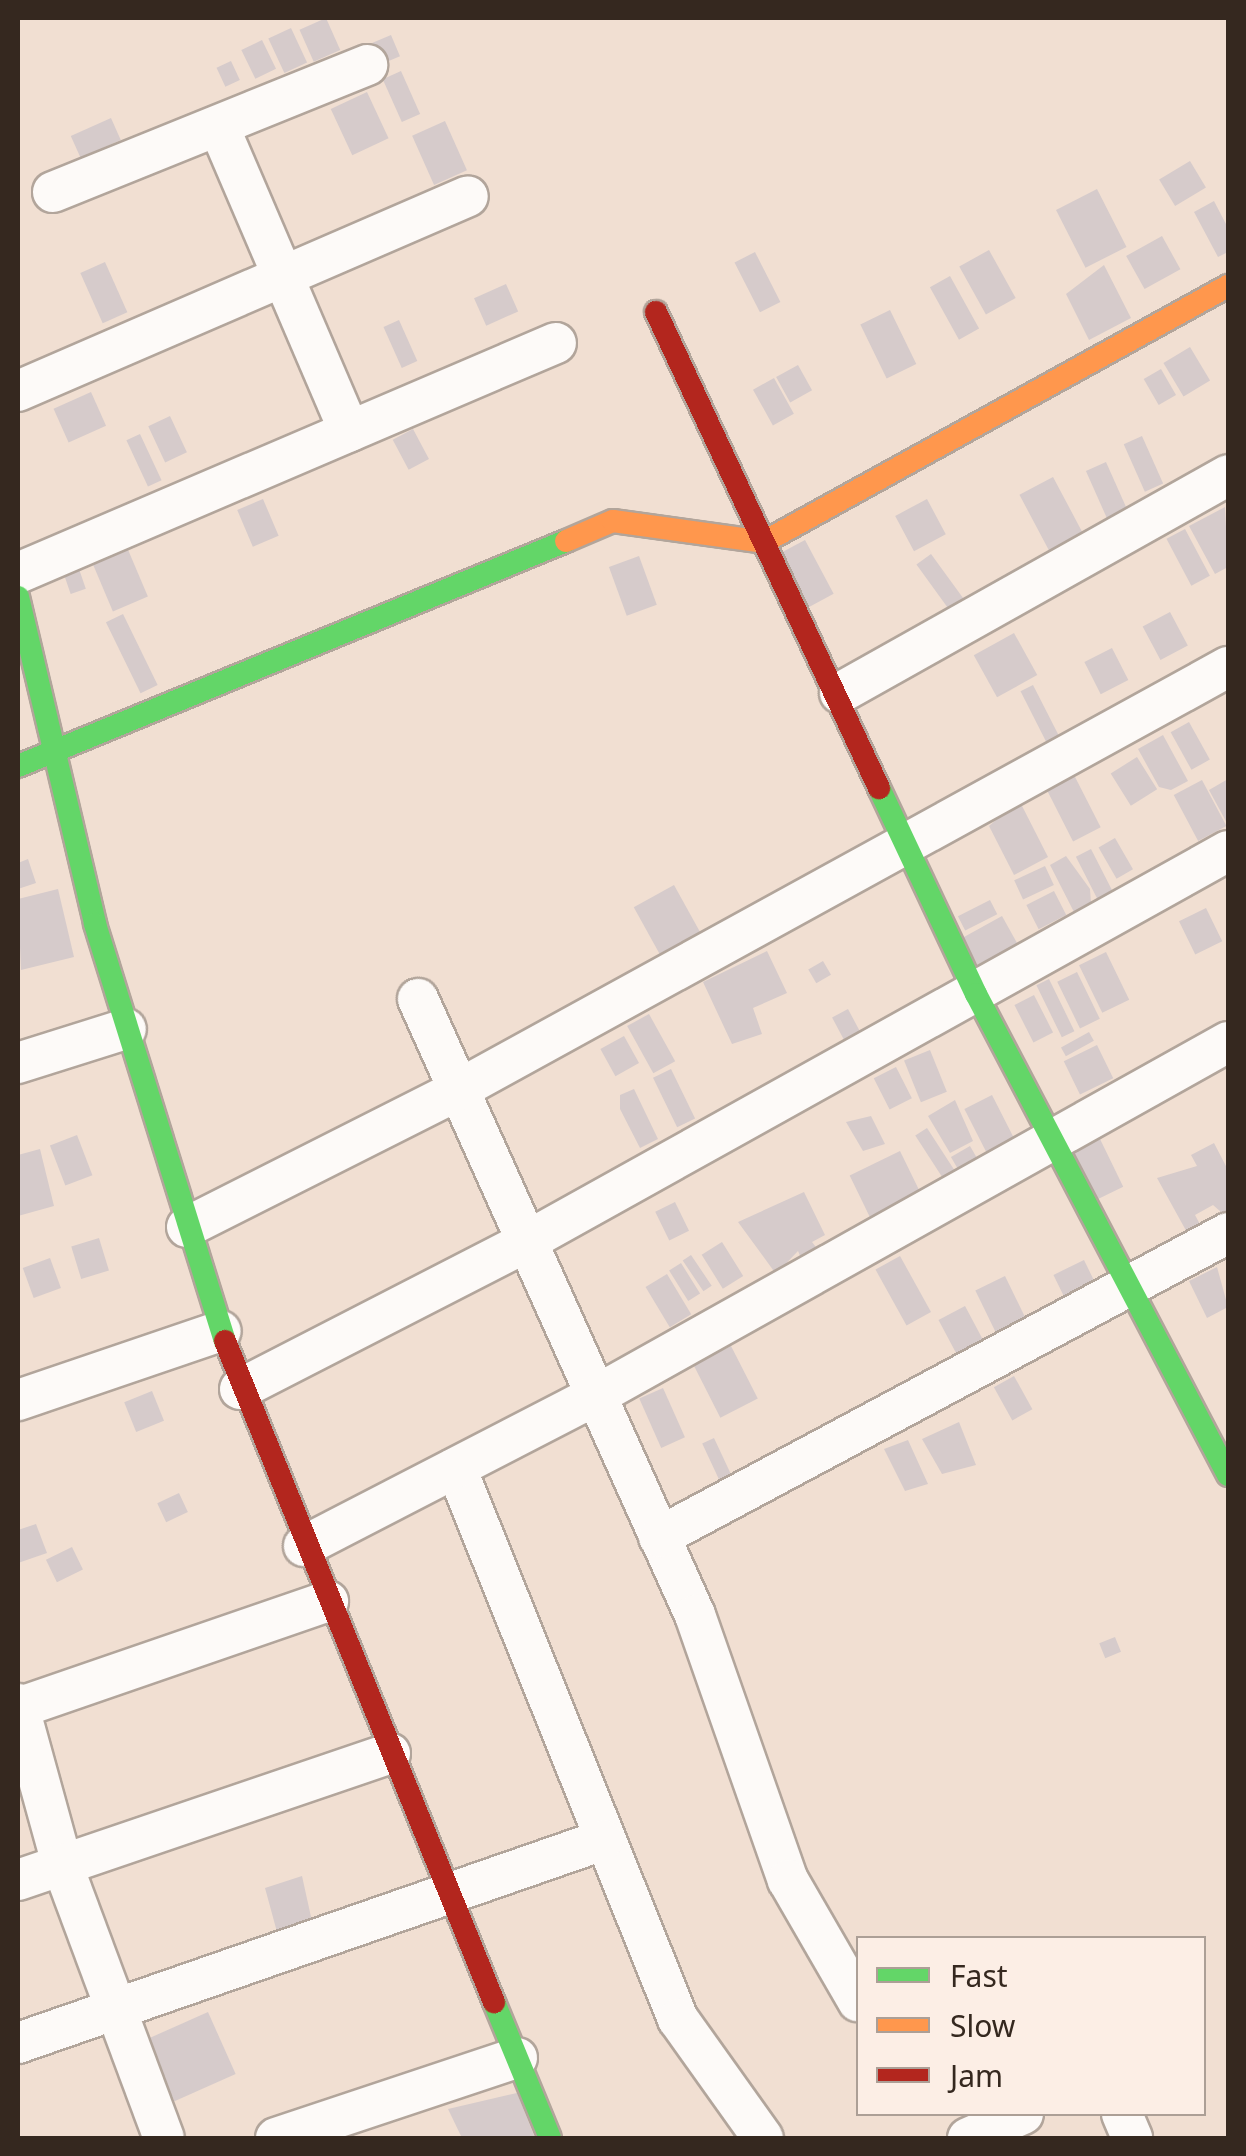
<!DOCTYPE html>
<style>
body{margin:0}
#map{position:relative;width:1246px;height:2156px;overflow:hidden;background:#f1dfd2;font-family:"Noto Sans",sans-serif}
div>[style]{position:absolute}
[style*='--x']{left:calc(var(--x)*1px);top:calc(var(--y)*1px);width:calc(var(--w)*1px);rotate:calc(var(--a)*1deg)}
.building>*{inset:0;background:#d6cbcb;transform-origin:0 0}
.roads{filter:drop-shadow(2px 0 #b2a59b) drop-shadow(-2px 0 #b2a59b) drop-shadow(0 2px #b2a59b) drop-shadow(0 -2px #b2a59b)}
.street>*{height:40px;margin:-20px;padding:0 20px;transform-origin:20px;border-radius:20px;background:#fdfaf8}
.fast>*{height:22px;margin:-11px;padding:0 11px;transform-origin:11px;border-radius:11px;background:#63d668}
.slow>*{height:22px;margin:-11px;padding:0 11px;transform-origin:11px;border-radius:11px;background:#ff974d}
.jam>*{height:22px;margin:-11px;padding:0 11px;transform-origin:11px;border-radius:11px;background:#b3261e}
span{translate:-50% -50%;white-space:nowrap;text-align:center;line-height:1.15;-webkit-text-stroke:8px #fceee5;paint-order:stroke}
.frame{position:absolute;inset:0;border:20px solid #35281f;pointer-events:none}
.legend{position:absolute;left:856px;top:1936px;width:350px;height:180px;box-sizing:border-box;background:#fceee5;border:2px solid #ac9f96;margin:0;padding:12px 18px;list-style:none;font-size:30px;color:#35281f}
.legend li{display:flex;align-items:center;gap:20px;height:50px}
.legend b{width:50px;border:2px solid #ac9f96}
</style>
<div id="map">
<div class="building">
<div style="left:326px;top:18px;width:35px;height:29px;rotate:66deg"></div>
<div style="left:291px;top:28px;width:38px;height:25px;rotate:65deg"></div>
<div style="left:391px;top:35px;width:23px;height:20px;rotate:67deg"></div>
<div style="left:262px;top:40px;width:32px;height:23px;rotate:64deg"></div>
<div style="left:231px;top:61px;width:21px;height:16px;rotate:65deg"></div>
<div style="left:401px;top:71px;width:47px;height:20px;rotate:66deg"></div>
<div style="left:367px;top:92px;width:51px;height:40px;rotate:65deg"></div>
<div style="left:111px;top:118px;width:24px;height:44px;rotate:66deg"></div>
<div style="left:445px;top:121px;width:54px;height:36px;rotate:66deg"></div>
<div style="left:1190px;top:161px;width:31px;height:36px;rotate:59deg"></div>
<div style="left:1097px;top:189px;width:65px;height:46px;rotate:63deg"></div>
<div style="clip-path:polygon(1214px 201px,1228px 228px,1228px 252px,1218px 257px,1194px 212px)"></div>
<div style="left:1162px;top:236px;width:38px;height:41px;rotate:61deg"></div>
<div style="left:989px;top:250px;width:55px;height:34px;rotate:61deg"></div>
<div style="left:755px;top:252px;width:56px;height:23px;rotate:63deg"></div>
<div style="left:105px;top:262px;width:55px;height:27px;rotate:66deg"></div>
<div style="clip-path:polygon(1104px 265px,1131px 318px,1089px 340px,1066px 294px)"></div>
<div style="left:950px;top:276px;width:60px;height:23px;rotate:61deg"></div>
<div style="left:506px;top:284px;width:30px;height:35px;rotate:66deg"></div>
<div style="left:890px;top:310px;width:60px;height:33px;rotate:64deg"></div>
<div style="left:399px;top:320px;width:45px;height:17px;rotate:66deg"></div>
<div style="left:1190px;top:347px;width:39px;height:31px;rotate:59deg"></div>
<div style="left:798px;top:365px;width:29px;height:25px;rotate:61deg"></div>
<div style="left:1161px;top:369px;width:30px;height:20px;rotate:60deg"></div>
<div style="left:774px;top:378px;width:41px;height:24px;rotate:61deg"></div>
<div style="left:91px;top:392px;width:37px;height:41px;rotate:66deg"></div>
<div style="left:170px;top:416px;width:40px;height:24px;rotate:65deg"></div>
<div style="left:413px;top:429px;width:34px;height:23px;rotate:62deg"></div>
<div style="left:140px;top:434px;width:51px;height:15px;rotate:65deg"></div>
<div style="left:1142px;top:436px;width:52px;height:20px;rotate:66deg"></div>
<div style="left:1106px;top:462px;width:52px;height:22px;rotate:66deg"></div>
<div style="left:1053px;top:477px;width:67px;height:38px;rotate:62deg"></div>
<div style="left:263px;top:499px;width:40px;height:28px;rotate:67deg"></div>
<div style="left:927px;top:499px;width:40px;height:36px;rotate:62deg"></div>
<div style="clip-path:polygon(1225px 507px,1228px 567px,1215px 574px,1189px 526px)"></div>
<div style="left:1185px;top:529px;width:53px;height:21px;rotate:62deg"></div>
<div style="left:805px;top:540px;width:61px;height:32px;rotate:62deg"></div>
<div style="left:126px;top:545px;width:56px;height:38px;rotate:67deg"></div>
<div style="left:931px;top:554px;width:57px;height:18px;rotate:54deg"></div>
<div style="left:639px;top:556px;width:52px;height:32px;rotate:70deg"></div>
<div style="left:78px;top:566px;width:24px;height:16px;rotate:71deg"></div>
<div style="left:1170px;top:612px;width:38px;height:31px;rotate:62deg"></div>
<div style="left:123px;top:614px;width:79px;height:19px;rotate:64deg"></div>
<div style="left:1014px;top:633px;width:48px;height:46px;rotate:61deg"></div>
<div style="left:1112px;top:648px;width:36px;height:31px;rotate:63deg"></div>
<div style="left:1033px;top:685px;width:59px;height:14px;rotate:63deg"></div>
<div style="left:1189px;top:722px;width:43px;height:21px;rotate:61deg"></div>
<div style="clip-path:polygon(1163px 735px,1188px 781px,1171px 790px,1159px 787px,1138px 749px)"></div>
<div style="left:1137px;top:757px;width:38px;height:31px;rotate:58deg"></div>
<div style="left:1073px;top:773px;width:61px;height:31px;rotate:63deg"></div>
<div style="clip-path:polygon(1228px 779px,1228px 825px,1209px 790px)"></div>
<div style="left:1202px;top:780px;width:52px;height:32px;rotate:62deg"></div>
<div style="clip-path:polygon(1019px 800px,1048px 857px,1014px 875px,989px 826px)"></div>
<div style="left:1115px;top:838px;width:36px;height:19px;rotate:60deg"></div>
<div style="left:1091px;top:849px;width:54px;height:17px;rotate:63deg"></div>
<div style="clip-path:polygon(1066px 856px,1090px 889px,1091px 903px,1074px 912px,1050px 865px)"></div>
<div style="clip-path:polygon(28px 859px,36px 883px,18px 889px,18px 863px)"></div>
<div style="left:1045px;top:866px;width:21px;height:34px;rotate:65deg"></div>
<div style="left:674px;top:885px;width:60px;height:46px;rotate:61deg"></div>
<div style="clip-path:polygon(58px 889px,74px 957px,21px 970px,18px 899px)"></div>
<div style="left:1054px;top:891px;width:27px;height:31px;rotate:63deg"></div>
<div style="left:990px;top:900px;width:16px;height:36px;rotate:63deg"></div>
<div style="left:1206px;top:908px;width:37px;height:30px;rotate:64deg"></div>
<div style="left:1002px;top:916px;width:35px;height:45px;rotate:61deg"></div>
<div style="clip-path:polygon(767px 951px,787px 993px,753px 1008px,762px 1034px,732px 1044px,703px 982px)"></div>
<div style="left:1106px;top:952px;width:53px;height:30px;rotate:64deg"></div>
<div style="left:823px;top:961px;width:16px;height:17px;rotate:60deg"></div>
<div style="left:1077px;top:972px;width:52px;height:22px;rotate:64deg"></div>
<div style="left:1049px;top:979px;width:58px;height:14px;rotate:64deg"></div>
<div style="left:1034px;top:995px;width:42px;height:22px;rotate:63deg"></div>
<div style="left:848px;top:1009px;width:32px;height:18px;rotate:62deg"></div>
<div style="left:649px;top:1014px;width:54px;height:25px;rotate:61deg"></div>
<div style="left:1089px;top:1032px;width:10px;height:32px;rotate:61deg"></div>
<div style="left:624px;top:1036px;width:31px;height:27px;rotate:61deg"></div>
<div style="left:1097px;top:1045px;width:37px;height:37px;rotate:64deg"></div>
<div style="left:930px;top:1050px;width:45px;height:28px;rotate:68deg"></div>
<div style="left:896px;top:1067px;width:35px;height:25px;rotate:63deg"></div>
<div style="left:671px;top:1069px;width:55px;height:20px;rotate:64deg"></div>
<div style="clip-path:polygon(634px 1089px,658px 1139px,640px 1148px,620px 1109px,620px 1095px)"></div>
<div style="left:992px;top:1095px;width:51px;height:31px;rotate:63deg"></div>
<div style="clip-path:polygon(955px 1100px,973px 1141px,950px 1153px,928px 1116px)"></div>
<div style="clip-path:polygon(871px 1116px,885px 1144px,863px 1151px,846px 1122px)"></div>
<div style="left:927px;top:1128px;width:63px;height:14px;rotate:57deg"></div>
<div style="left:77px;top:1135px;width:43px;height:29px;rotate:69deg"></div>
<div style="left:1100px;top:1139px;width:53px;height:32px;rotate:64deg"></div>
<div style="clip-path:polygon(1214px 1143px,1228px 1170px,1228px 1218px,1213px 1205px,1195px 1215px,1202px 1228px,1189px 1236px,1157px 1178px,1197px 1166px,1191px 1155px)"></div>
<div style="left:970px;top:1146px;width:20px;height:22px;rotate:60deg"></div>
<div style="clip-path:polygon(40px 1149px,54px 1206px,18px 1216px,18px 1155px)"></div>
<div style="left:900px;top:1151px;width:51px;height:56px;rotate:64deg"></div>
<div style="clip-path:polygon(804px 1192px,825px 1235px,812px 1242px,822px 1255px,804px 1265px,798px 1251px,776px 1274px,738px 1222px)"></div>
<div style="left:675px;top:1202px;width:32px;height:22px;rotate:64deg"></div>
<div style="left:99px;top:1238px;width:34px;height:29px;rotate:73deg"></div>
<div style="left:722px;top:1242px;width:40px;height:24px;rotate:58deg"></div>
<div style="left:691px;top:1255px;width:37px;height:10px;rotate:56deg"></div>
<div style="left:900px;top:1256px;width:64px;height:28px;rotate:61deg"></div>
<div style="left:50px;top:1258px;width:32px;height:29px;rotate:70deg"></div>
<div style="left:1084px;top:1260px;width:25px;height:34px;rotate:64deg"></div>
<div style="left:681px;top:1263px;width:36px;height:14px;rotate:58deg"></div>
<div style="clip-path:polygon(1217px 1267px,1228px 1307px,1207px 1318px,1189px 1281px)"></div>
<div style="left:667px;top:1274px;width:47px;height:25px;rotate:59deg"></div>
<div style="left:1005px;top:1276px;width:55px;height:33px;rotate:64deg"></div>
<div style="left:965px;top:1306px;width:51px;height:30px;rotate:62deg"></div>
<div style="left:731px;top:1346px;width:59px;height:42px;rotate:63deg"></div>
<div style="left:1014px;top:1376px;width:38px;height:23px;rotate:61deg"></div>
<div style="left:663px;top:1388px;width:54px;height:26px;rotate:66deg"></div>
<div style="left:152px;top:1391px;width:32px;height:30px;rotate:68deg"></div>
<div style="clip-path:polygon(959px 1422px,976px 1465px,942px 1474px,922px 1439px)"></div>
<div style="left:714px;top:1438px;width:47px;height:13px;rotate:65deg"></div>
<div style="clip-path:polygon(908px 1440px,928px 1484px,905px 1491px,884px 1449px)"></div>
<div style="left:179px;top:1493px;width:21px;height:24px;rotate:65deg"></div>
<div style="clip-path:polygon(36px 1524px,47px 1553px,18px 1563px,18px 1530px)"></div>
<div style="left:72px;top:1547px;width:25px;height:29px;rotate:64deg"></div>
<div style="left:1115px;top:1637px;width:16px;height:17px;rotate:68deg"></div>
<div style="clip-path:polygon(302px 1876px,313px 1926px,280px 1943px,265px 1888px)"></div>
<div style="left:208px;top:2012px;width:68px;height:67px;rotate:66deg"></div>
<div style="clip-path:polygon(517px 2093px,535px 2138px,462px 2138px,448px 2109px)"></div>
</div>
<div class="roads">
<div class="street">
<div style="--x:219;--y:127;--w:331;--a:66.8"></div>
<div style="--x:53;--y:192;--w:339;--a:-22"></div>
<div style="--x:18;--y:391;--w:490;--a:-23.4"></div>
<div style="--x:18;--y:573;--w:585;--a:-23.15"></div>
<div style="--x:840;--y:693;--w:445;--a:-29.3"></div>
<div style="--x:418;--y:999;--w:675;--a:65.79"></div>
<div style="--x:695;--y:1615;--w:281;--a:70.7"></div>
<div style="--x:788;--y:1880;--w:140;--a:60"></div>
<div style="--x:18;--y:1063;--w:113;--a:-17.5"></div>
<div style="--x:187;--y:1227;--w:301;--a:-26.8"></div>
<div style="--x:456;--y:1091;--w:881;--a:-28.78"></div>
<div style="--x:240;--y:1389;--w:317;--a:-27.2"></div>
<div style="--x:522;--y:1244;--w:808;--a:-29.1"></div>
<div style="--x:18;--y:1400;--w:214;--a:-18.8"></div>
<div style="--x:456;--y:1468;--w:594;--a:68.06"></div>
<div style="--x:678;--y:2019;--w:146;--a:54.5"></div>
<div style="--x:659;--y:1537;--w:645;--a:-28.11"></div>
<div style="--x:304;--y:1546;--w:327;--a:-27.3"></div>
<div style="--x:595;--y:1396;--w:725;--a:-29.22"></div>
<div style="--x:18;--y:1704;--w:166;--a:74.6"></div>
<div style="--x:62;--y:1864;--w:292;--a:69.6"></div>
<div style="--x:18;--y:1708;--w:328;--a:-19"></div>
<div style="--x:18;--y:1880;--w:393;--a:-18.8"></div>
<div style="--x:18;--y:2043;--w:619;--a:-19.14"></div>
<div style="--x:1122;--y:2114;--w:26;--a:67"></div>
<div style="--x:276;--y:2138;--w:254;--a:-18.4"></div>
<div style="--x:968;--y:2138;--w:60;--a:-23.6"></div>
</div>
<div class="fast">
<div style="--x:18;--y:597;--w:336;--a:76.7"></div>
<div style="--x:95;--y:924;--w:437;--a:72.7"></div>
<div style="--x:18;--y:766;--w:592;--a:-22.32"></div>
<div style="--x:879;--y:788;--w:228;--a:64.8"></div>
<div style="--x:976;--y:994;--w:543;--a:62.35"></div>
<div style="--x:494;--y:2002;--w:147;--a:67.6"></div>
</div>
<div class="slow">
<div style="--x:566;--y:541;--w:51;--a:-23.1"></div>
<div style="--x:613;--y:521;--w:152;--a:7.9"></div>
<div style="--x:764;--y:542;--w:530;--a:-28.89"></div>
</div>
<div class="jam">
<div style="--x:656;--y:312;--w:526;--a:64.9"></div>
<div style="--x:225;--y:1341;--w:714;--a:67.86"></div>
</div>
</div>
<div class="frame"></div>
<ul class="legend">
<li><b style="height:12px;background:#63d668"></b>Fast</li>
<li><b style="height:12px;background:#ff974d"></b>Slow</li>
<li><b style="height:12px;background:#b3261e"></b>Jam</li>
</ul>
</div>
